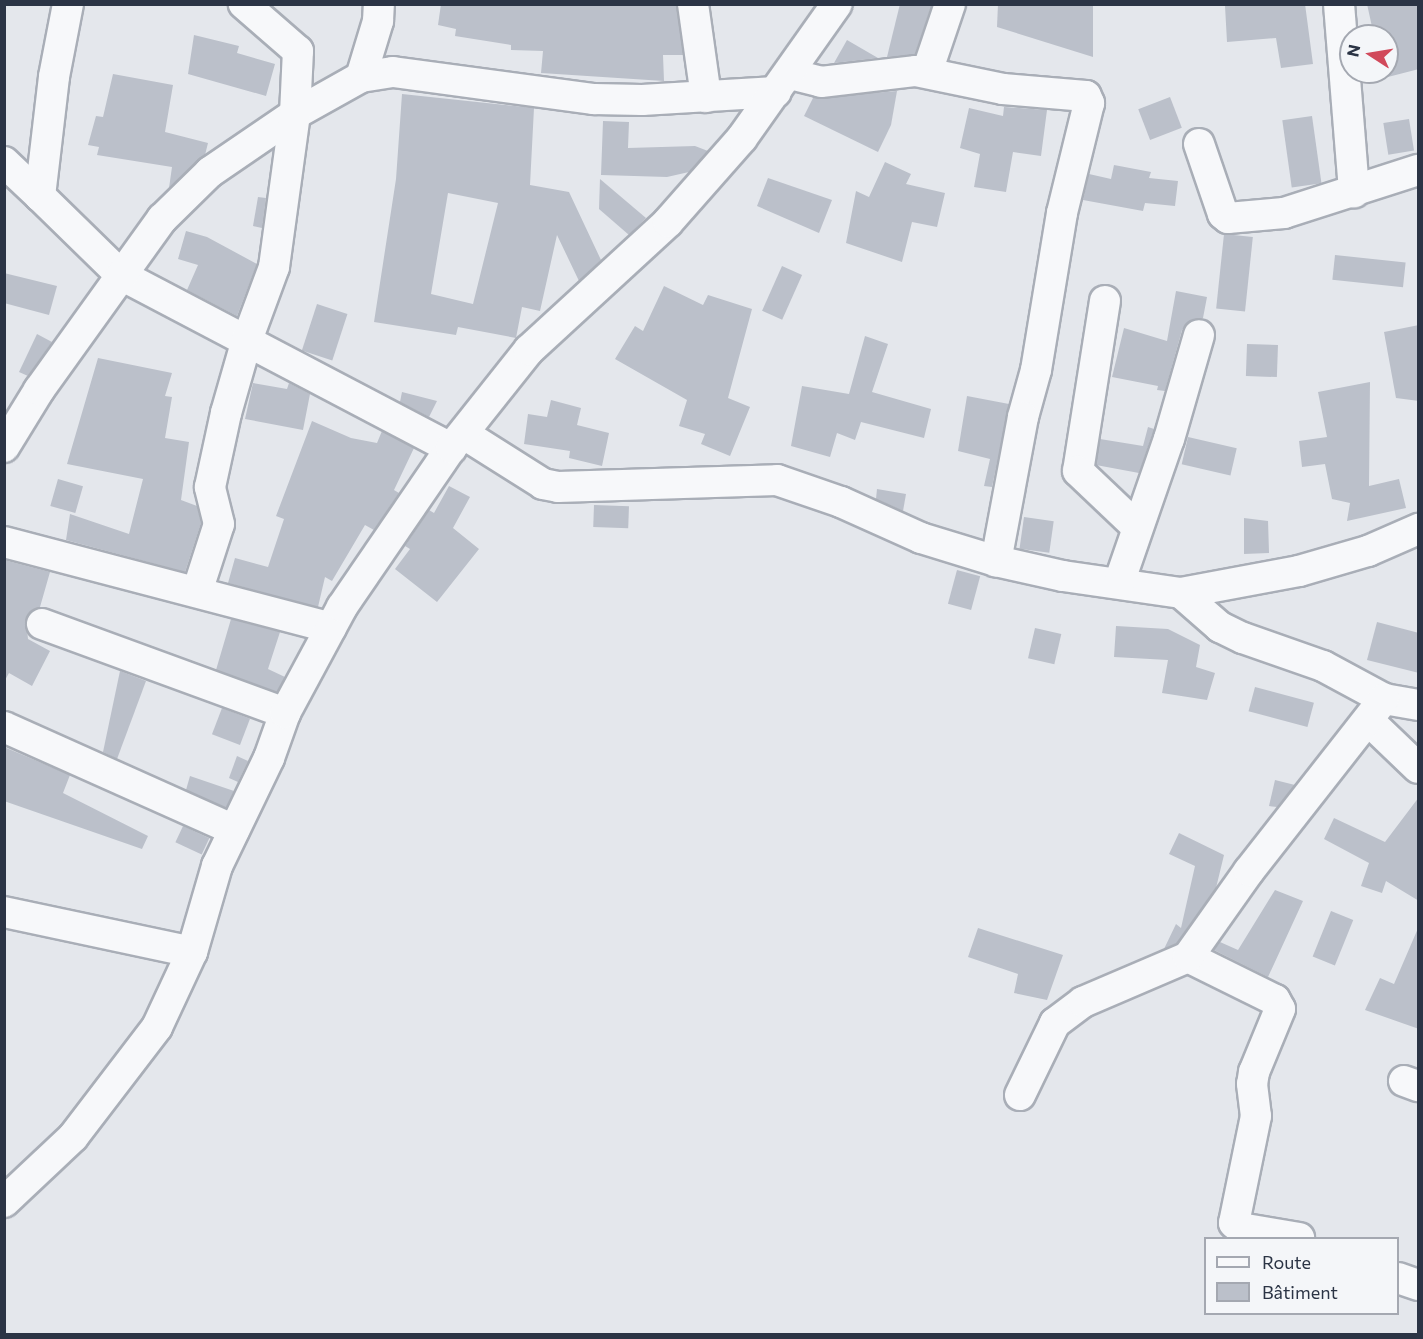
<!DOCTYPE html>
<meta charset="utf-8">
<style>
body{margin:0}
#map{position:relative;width:1423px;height:1339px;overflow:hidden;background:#e4e7ec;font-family:Commissioner,sans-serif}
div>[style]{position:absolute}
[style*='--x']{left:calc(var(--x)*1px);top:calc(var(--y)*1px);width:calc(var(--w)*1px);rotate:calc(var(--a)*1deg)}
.building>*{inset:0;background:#bbc0ca;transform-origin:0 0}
.roads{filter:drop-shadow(2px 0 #a9aeb7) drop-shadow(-2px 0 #a9aeb7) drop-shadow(0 2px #a9aeb7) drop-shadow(0 -2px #a9aeb7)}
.street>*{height:30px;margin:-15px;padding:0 15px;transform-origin:15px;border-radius:15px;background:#f7f8fa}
span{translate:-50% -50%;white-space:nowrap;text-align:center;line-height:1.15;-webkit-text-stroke:4.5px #f4f6f9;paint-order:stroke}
.frame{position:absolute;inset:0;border:6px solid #2b3445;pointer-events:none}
.legend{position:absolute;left:1204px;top:1237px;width:195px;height:78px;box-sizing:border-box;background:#f4f6f9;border:2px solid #a4a8b1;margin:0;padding:8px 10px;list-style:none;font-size:18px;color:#2b3445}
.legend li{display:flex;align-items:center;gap:12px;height:30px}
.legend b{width:30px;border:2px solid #a4a8b1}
.north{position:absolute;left:1339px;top:24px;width:60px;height:60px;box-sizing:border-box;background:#f4f6f9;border:2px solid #a4a8b1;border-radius:50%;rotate:282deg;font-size:16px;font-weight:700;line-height:24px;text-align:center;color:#2b3445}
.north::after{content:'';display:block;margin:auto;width:21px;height:27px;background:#d1495b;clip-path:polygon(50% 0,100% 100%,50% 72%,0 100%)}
</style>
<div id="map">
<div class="building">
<div style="clip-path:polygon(441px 4px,676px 4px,683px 55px,663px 55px,664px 81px,541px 73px,543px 51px,511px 50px,511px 45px,455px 36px,456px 29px,438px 25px)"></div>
<div style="clip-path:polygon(900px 4px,932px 4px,915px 54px,887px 57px)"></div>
<div style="clip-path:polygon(998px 4px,1093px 4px,1093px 57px,997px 27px)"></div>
<div style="clip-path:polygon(1305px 4px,1313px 64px,1281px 68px,1276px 38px,1227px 42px,1225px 6px)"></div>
<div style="clip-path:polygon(1367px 4px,1419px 4px,1419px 69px,1384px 78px,1387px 36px,1374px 36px)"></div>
<div style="clip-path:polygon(194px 35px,239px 46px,237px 53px,275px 64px,266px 96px,188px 74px)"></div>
<div style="clip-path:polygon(847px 40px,878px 58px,834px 63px)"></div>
<div style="clip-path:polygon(113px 74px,173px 85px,165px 132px,208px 143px,205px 155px,169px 188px,172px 167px,97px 155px,99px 147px,88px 145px,96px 116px,103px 117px)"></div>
<div style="clip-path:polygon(897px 91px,891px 125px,878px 152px,804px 116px,813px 98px)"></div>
<div style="clip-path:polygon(evenodd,402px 94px,534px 108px,530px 185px,569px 192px,601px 260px,579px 281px,557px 235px,540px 311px,522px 307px,516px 338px,458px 327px,456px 335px,374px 322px,396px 179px,402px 94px,448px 193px,498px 203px,473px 304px,431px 294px,448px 193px)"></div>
<div style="left:1170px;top:97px;width:33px;height:34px;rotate:69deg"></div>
<div style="clip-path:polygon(1004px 107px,1047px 110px,1041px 156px,1013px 152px,1006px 192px,974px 187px,980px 154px,960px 148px,969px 108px,1003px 116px)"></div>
<div style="left:1312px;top:116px;width:68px;height:30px;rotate:82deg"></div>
<div style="left:1409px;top:119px;width:32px;height:26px;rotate:81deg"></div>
<div style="clip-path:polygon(603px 121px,629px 122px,628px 148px,695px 146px,708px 151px,689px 172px,667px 177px,601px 175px)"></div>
<div style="clip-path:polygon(885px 162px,911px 174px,906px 184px,945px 193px,937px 227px,912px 222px,902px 262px,846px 243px,856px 191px,869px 197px)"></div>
<div style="clip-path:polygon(1114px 165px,1151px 172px,1149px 178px,1178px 181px,1175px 206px,1145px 203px,1143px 211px,1083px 200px,1089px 174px,1111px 179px)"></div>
<div style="clip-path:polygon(768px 178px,832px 200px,819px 233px,757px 206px)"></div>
<div style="clip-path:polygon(600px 179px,646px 218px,629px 235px,599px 209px)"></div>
<div style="clip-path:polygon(258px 197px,266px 198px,262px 228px,253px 226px)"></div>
<div style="clip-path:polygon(186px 231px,207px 237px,257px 264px,237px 316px,187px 290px,198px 265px,178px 259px)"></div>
<div style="left:1224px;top:234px;width:29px;height:75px;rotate:6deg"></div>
<div style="left:1335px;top:255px;width:71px;height:25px;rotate:6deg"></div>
<div style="left:782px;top:266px;width:22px;height:49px;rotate:24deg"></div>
<div style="clip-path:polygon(4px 273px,57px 286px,49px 315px,4px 303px)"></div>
<div style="clip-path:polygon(664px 286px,703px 305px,708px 295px,752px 309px,728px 398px,750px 407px,730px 456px,701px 444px,705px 434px,679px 426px,687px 400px,615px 359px,635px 326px,643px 331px)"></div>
<div style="clip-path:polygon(1176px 291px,1207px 297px,1203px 318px,1188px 322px,1182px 330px,1165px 391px,1157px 390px,1158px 386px,1112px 377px,1124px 328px,1167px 341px)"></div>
<div style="left:317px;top:304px;width:32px;height:49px;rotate:18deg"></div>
<div style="clip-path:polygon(1419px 325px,1419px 401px,1396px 398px,1384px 332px)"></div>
<div style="clip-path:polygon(37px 334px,52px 342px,28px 376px,19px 372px)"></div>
<div style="clip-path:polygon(865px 336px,888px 344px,872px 392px,931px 409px,924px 438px,861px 422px,855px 440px,837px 433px,830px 457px,791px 446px,802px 386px,849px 394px)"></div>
<div style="left:1247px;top:344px;width:31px;height:32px;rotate:2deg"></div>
<div style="clip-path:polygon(98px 358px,172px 373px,165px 396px,172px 397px,165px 438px,189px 442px,181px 500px,197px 506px,201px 523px,185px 572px,66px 540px,70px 514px,129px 534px,143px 479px,67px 464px)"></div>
<div style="clip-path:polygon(1370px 382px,1369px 486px,1399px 479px,1406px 508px,1347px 521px,1350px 503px,1332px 499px,1325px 464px,1302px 467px,1299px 441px,1327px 437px,1318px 392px)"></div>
<div style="clip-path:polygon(253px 383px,287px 389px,289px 383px,310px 394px,303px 430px,245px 419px)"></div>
<div style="clip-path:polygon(402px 392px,437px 401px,429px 417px,400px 402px)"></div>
<div style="clip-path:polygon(967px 396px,1009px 404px,992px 487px,984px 486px,990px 459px,958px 451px)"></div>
<div style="clip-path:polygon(551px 400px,581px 408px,577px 425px,609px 433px,602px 466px,569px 458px,570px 451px,524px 444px,528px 414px,547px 417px)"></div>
<div style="clip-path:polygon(312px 421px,351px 438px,377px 443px,382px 431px,414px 448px,394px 490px,399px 493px,374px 530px,365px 525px,332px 581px,325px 577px,318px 607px,228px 583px,235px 558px,268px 567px,284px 519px,276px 516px)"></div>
<div style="clip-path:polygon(1148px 427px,1154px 429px,1139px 473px,1096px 465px,1100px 439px,1143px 446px)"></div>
<div style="left:1188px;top:437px;width:50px;height:28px;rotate:13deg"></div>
<div style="left:58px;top:479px;width:26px;height:28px;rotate:16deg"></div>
<div style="clip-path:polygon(449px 486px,470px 497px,453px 528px,479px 549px,437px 602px,395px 569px,410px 549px,405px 546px,429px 510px,434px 513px)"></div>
<div style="clip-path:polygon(877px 489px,906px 494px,903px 511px,876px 499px)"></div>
<div style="left:594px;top:505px;width:35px;height:22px;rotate:2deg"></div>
<div style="left:1024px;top:517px;width:30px;height:32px;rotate:8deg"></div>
<div style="clip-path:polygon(1244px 518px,1268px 521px,1269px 553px,1244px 554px)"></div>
<div style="clip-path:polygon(4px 560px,50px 572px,40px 607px,26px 619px,28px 639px,50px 651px,32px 686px,9px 673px,4px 682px)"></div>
<div style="left:957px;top:570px;width:24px;height:35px;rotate:15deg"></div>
<div style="clip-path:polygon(231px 619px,280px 632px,268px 669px,285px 677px,277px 692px,216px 670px)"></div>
<div style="clip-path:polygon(1377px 622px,1419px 633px,1419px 673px,1367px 660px)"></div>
<div style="clip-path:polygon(1116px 626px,1168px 629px,1200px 645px,1196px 667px,1215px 673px,1207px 700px,1162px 693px,1168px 660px,1114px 657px)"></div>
<div style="left:1035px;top:628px;width:27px;height:31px;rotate:13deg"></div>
<div style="clip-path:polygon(120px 671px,146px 681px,117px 759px,103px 752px)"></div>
<div style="left:1255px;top:687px;width:61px;height:25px;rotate:15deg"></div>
<div style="left:222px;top:708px;width:30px;height:28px;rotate:21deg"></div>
<div style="clip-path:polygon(4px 747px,70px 775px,63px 793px,148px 836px,142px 849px,4px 801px)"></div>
<div style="clip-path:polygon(237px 756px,248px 761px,238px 782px,229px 778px)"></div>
<div style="clip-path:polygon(190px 776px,234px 791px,226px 808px,186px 790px)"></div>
<div style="clip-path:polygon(1275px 780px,1295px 785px,1277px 807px,1269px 806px)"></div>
<div style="clip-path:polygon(1419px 797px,1419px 901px,1386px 881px,1382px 893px,1361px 886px,1369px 863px,1324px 839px,1334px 818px,1385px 842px)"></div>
<div style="left:183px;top:826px;width:29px;height:18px;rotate:25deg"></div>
<div style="clip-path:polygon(1179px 833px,1224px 855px,1216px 888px,1177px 943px,1164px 949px,1176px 924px,1181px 928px,1195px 866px,1169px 854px)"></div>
<div style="clip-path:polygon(1275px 890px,1303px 901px,1268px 977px,1214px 950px,1220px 942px,1238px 950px)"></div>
<div style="left:1331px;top:911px;width:24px;height:49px;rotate:22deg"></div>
<div style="clip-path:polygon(1419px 926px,1419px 1029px,1365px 1010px,1380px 978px,1394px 984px)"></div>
<div style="clip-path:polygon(978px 928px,1063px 955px,1047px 1000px,1014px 993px,1018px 974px,968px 957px)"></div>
</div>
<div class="roads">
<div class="street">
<div style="--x:68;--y:4;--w:74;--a:100.9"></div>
<div style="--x:54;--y:77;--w:120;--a:96.7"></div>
<div style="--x:40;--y:196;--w:113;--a:44.3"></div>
<div style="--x:121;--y:275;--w:373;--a:27.7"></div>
<div style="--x:693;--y:4;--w:94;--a:82"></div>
<div style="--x:1339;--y:4;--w:189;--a:85.4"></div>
<div style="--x:927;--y:72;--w:72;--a:-71.3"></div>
<div style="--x:790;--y:74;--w:32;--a:14"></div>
<div style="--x:821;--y:82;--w:96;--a:-6.6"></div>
<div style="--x:916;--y:71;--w:89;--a:11.7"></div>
<div style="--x:1003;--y:89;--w:83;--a:4.8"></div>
<div style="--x:1086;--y:96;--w:8;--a:67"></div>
<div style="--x:1089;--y:103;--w:113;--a:103.8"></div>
<div style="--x:1062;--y:213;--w:159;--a:99.4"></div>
<div style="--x:1036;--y:370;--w:49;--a:105.5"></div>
<div style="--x:1023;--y:417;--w:147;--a:100.6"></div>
<div style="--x:361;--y:77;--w:59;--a:-73.1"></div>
<div style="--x:378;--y:21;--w:17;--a:-87"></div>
<div style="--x:1199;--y:144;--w:74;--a:71.1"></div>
<div style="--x:1223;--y:214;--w:6;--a:39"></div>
<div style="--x:1228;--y:218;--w:56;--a:-5.1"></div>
<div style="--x:1284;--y:213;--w:141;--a:-17.8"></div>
<div style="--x:4;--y:162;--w:50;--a:43.4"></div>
<div style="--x:1105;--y:301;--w:172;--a:99"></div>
<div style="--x:1078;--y:471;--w:81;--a:43.5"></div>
<div style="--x:464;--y:434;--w:93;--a:32.3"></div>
<div style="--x:543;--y:484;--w:15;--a:11"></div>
<div style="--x:558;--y:487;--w:219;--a:-1.8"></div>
<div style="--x:777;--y:480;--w:68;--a:19"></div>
<div style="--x:841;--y:502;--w:88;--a:24.2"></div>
<div style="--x:921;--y:538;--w:78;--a:17"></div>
<div style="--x:996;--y:561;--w:69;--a:12.6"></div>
<div style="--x:1063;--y:576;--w:119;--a:8.2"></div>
<div style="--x:1181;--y:593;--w:52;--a:41.1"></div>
<div style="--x:1220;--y:627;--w:25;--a:26"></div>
<div style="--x:1243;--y:638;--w:85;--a:19.3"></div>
<div style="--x:1323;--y:666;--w:69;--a:28.4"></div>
<div style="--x:1384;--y:699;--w:35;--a:10"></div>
<div style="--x:4;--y:447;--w:67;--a:-58.4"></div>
<div style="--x:39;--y:390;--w:211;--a:-54.3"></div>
<div style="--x:162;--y:219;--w:67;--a:-44.4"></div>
<div style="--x:210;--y:172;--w:103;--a:-34.3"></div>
<div style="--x:295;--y:114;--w:76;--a:-29.3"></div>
<div style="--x:361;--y:77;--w:32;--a:-9"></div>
<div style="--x:393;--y:72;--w:203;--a:7.7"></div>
<div style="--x:594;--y:99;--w:48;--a:1.2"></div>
<div style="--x:642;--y:100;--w:134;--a:-3.4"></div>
<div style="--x:4;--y:542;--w:338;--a:14.7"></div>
<div style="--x:1119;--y:583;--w:152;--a:-70.9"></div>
<div style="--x:1169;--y:439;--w:108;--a:-73.9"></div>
<div style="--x:197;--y:592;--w:71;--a:-72.1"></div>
<div style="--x:219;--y:524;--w:38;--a:-104"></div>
<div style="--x:210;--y:487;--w:76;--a:-77.8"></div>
<div style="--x:226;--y:413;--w:76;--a:-74"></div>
<div style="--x:247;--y:340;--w:78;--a:-69.7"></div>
<div style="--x:274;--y:267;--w:154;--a:-82.2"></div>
<div style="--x:295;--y:114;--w:63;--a:-87.3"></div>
<div style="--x:298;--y:51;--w:72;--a:-139"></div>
<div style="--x:1181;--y:593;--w:120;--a:-10.6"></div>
<div style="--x:1299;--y:571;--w:72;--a:-16.2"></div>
<div style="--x:1368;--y:551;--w:55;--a:-23.7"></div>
<div style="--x:42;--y:624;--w:259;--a:20.1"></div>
<div style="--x:1368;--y:720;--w:69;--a:43.8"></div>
<div style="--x:4;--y:727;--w:252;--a:24.1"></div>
<div style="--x:4;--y:912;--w:192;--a:12"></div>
<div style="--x:1188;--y:957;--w:97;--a:26.3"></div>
<div style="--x:1275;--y:1000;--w:10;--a:61"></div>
<div style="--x:1280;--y:1009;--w:68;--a:112.4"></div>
<div style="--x:1254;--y:1072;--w:12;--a:99"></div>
<div style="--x:1252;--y:1084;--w:32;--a:83"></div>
<div style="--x:1256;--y:1116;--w:109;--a:101.6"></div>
<div style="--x:1234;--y:1223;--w:8;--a:40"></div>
<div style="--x:1240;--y:1228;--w:60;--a:9.6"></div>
<div style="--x:1404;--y:1081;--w:15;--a:20"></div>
<div style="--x:1020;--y:1095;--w:80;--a:-64.1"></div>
<div style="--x:1055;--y:1023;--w:35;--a:-37"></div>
<div style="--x:1083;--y:1002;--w:114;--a:-23.2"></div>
<div style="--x:1188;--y:957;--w:105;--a:-54.7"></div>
<div style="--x:1249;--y:871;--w:219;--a:-51.9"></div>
<div style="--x:4;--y:1202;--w:95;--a:-43.3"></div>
<div style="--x:73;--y:1137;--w:138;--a:-52.6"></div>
<div style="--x:157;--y:1027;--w:83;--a:-65"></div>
<div style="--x:192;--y:952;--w:90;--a:-73.8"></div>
<div style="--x:217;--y:866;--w:120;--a:-64.3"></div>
<div style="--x:269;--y:758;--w:48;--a:-70.4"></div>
<div style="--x:285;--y:713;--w:120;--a:-61.7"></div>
<div style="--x:342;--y:607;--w:193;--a:-55.6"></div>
<div style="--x:451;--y:448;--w:125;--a:-51.5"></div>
<div style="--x:529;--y:350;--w:189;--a:-42.6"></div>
<div style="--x:668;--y:222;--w:112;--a:-48.6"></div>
<div style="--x:742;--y:138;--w:164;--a:-54.7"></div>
<div style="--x:1398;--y:1278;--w:21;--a:19"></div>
</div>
</div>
<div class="frame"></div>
<ul class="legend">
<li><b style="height:8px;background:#f7f8fa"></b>Route</li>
<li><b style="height:16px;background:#bbc0ca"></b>Bâtiment</li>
</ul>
<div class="north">N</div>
</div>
